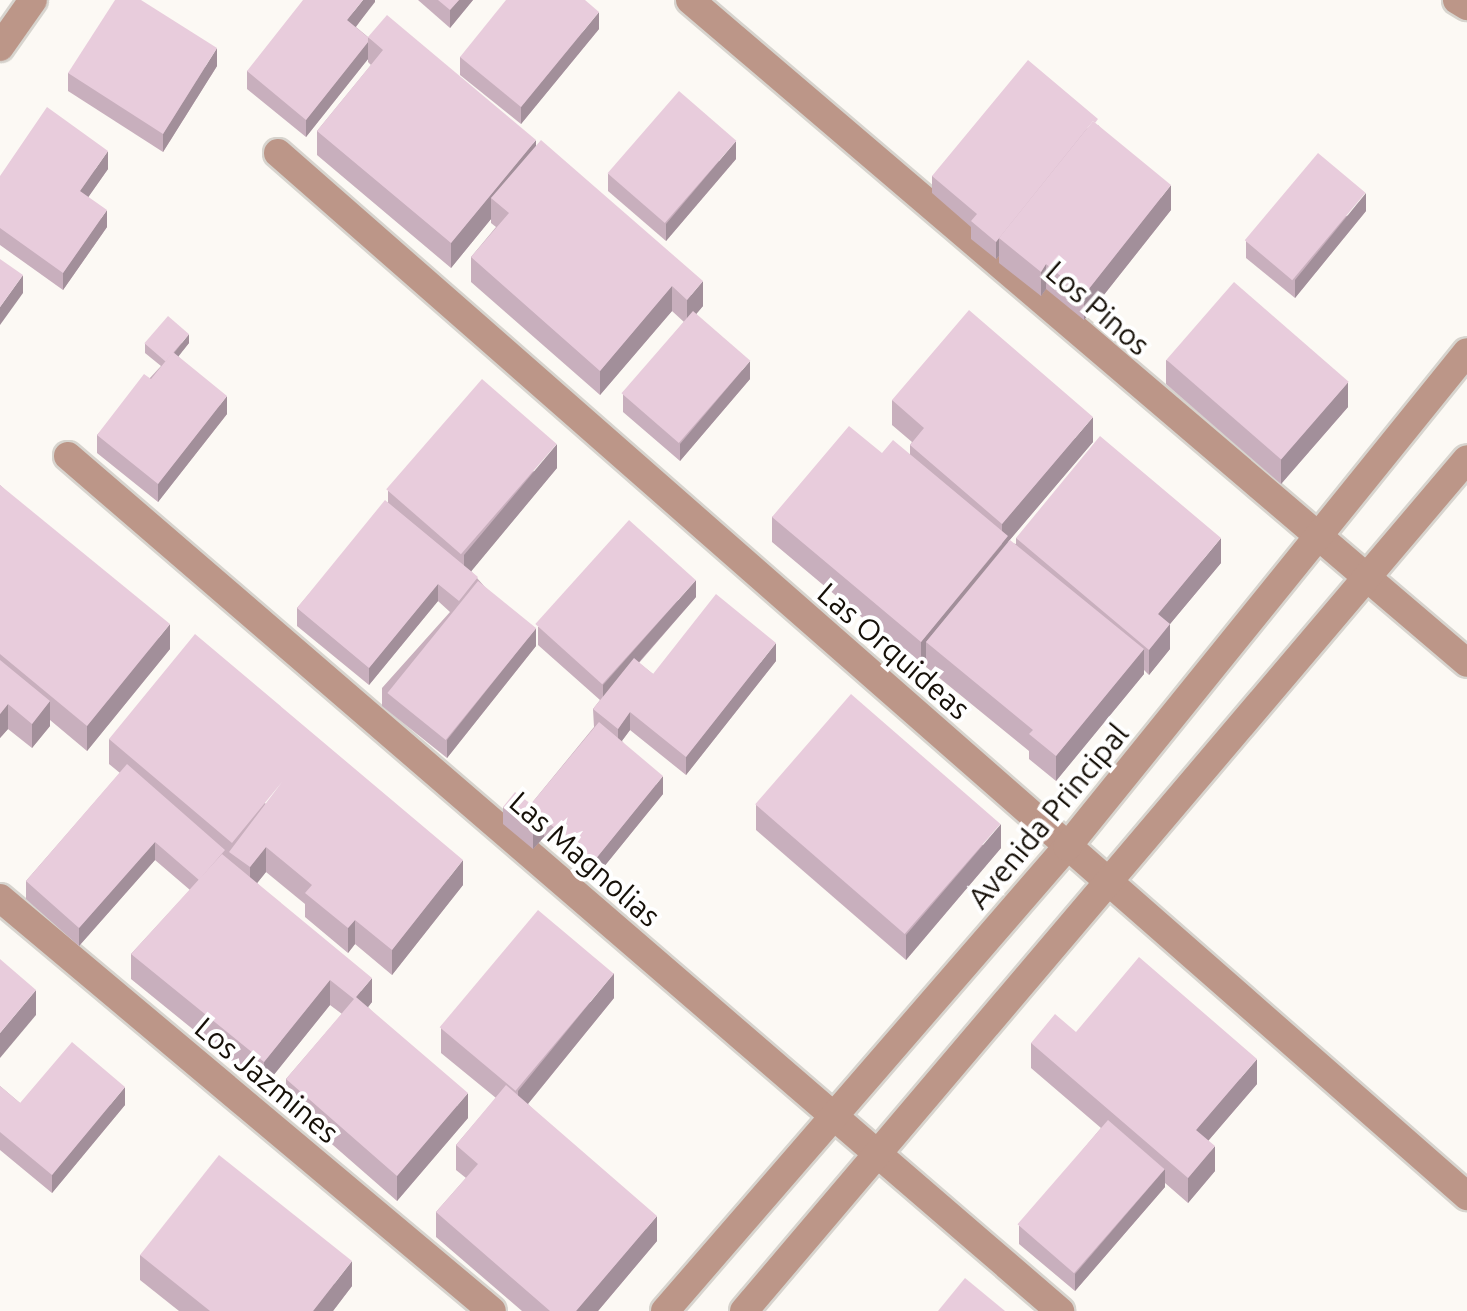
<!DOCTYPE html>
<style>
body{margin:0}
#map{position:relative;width:1467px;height:1311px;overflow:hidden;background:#fcf9f4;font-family:Ubuntu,sans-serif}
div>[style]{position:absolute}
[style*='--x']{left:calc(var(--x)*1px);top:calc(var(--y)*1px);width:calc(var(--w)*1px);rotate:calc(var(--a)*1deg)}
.roads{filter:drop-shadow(2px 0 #d7d4ce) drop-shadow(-2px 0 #d7d4ce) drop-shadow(0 2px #d7d4ce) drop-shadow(0 -2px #d7d4ce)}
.minor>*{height:28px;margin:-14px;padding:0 14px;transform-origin:14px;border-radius:14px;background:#bc9688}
.tertiary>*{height:28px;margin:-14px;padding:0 14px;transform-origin:14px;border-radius:14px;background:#bc9688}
.wall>*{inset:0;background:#c8afbd}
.shaded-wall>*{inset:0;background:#a28f9a}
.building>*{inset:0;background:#e8ccdc;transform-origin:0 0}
span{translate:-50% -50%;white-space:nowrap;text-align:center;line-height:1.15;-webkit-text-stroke:8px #fff;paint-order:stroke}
.street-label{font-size:30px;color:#161008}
</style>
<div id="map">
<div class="roads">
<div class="minor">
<div style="--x:690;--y:0;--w:1021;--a:40.47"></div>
<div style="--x:0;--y:47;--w:57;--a:-54.9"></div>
<div style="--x:278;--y:153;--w:1582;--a:41.26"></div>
<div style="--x:68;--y:456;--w:1310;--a:40.76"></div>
<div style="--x:0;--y:898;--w:642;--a:40.01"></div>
<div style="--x:665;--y:1311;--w:614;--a:-49.1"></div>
<div style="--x:1067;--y:847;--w:636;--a:-51.06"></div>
<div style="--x:744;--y:1311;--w:1117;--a:-49.68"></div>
</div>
<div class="tertiary">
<div style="--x:1457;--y:0;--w:12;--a:31"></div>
</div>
</div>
<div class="wall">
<div style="clip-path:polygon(375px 0,356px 27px,368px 37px,536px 146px,703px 306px,696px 314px,750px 379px,680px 461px,623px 412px,623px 394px,684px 322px,672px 311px,600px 395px,471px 282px,471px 257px,496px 227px,491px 223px,491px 219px,451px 268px,317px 155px,317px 131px,371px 65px,368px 62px,368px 59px,306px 137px,247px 89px,247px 71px)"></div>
<div style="clip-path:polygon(418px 0,473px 0,450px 28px)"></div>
<div style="clip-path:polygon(599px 29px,521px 124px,460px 75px,460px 57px)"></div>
<div style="clip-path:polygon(217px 66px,163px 152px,68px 91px,68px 73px)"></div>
<div style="clip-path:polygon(1098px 125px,1171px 210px,1084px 320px,1046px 289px,1041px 296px,999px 263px,999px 256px,996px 259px,971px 239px,971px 227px,932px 193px,932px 176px)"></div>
<div style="clip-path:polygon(736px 159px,666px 241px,608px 191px,608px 174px)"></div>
<div style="clip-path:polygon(108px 169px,88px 197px,107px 227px,63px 290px,0 245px,0 176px)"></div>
<div style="clip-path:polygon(1366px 211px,1295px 298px,1246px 258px,1246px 241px)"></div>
<div style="clip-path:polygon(189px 343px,178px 356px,227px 414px,158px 502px,97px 453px,97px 435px,161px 366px,145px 353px,145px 344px)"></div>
<div style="clip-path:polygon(1166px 360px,1348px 407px,1281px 484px,1166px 384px)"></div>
<div style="clip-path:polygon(892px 400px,1093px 442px,1008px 542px,1016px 544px,1016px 538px,1221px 563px,1170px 624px,1170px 649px,1149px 675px,1144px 670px,1144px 674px,1056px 781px,1029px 759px,1029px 751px,926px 667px,926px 660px,921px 667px,772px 542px,772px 517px,882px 453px,910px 454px,910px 445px,912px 442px,892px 425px)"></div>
<div style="clip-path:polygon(557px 468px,471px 571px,536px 646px,447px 758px,382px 706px,382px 688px,450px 612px,438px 601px,369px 685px,297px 626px,297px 608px,388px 502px,388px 491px)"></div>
<div style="clip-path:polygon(0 485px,170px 649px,87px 751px,50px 720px,50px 726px,32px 748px,8px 729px,0 738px)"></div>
<div style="clip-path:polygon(696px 597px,639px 663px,653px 674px,776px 661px,686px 775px,630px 730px,622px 741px,663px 794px,594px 879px,544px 837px,533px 849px,503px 824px,503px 807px,531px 804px,594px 727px,593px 709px,600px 700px,538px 645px,538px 627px)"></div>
<div style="clip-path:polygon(109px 739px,463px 885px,392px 975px,355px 944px,348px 953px,305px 917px,305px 904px,266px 872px,257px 883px,372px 1002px,368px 1007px,468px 1118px,397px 1201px,286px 1104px,286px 1079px,342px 1014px,330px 1005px,264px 1087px,131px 979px,131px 954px,190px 890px,155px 860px,79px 946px,26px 899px,26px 881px,120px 773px,109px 764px)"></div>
<div style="clip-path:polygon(756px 805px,1001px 848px,906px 960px,756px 830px)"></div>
<div style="clip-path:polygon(614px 998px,528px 1104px,657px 1241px,598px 1311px,522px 1311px,436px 1237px,436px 1212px,466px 1178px,456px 1170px,456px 1145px,496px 1098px,441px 1053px,441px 1028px)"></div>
<div style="clip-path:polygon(1076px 1032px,1257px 1084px,1208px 1141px,1215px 1171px,1188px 1203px,1165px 1183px,1165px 1187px,1075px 1291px,1019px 1244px,1019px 1226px,1101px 1128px,1031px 1068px,1031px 1043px)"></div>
<div style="clip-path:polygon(0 1086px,20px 1103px,125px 1105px,52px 1193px,0 1150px)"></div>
<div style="clip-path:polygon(140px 1255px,352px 1286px,333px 1311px,179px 1311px,140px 1280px)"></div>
</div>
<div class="shaded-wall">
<div style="clip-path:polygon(363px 0,375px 0,375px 2px,347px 38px,347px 20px)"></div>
<div style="clip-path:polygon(459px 0,473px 0,450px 28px,450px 10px)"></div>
<div style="clip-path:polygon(599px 12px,599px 29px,521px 124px,521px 107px)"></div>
<div style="clip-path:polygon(368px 42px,368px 59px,306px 137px,306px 120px)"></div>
<div style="clip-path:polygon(217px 48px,217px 66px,163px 152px,163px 134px)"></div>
<div style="clip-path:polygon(536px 140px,536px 165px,491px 198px,491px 219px,451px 268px,451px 243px)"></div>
<div style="clip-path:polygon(736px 141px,736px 159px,666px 241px,666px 224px)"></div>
<div style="clip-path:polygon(108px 151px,108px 169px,80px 209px,80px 191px)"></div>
<div style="clip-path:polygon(1171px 185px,1171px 210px,1084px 320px,1084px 295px)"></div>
<div style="clip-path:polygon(1366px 193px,1366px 211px,1295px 298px,1295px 280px)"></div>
<div style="clip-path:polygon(107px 210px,107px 227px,63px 290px,63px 273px)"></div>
<div style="clip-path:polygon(999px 238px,999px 256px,996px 259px,996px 242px)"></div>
<div style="clip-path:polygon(1046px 264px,1046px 289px,1041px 296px,1041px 272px)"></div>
<div style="clip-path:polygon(23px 275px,23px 293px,0 325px,0 307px)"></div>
<div style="clip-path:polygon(703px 281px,703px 306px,687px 325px,687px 300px)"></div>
<div style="clip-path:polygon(672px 286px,672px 311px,600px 395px,600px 371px)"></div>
<div style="clip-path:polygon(189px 334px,189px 343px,167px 371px,167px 362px)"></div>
<div style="clip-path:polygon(750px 361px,750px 379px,680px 461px,680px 444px)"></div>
<div style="clip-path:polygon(1348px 382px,1348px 407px,1281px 484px,1281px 459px)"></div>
<div style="clip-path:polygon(227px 396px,227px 414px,158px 502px,158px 484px)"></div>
<div style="clip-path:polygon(1093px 417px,1093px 442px,1008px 542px,926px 642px,926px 660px,921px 667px,921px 642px,1002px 544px,1002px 524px)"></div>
<div style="clip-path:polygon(557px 444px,557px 468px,464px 580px,464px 555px)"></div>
<div style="clip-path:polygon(1221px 538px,1221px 563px,1170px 624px,1170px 649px,1149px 675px,1149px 650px,1158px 614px)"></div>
<div style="clip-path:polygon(696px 580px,696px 597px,603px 703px,603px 685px)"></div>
<div style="clip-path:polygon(438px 584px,438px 601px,369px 685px,369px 668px)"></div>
<div style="clip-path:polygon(170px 624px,170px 649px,87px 751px,87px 726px)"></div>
<div style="clip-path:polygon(536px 628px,536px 646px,447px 758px,447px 740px)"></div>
<div style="clip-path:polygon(776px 643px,776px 661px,686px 775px,686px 757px)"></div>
<div style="clip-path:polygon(1144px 649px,1144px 674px,1056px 781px,1056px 756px)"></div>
<div style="clip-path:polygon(50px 701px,50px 726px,32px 748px,32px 724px)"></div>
<div style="clip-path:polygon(8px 704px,8px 729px,0 738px,0 714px)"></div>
<div style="clip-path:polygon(630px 712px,630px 730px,618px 746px,618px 729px)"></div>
<div style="clip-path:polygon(663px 776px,663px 794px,594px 879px,594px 861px)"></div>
<div style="clip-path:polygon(544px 819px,544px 837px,533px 849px,533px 832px)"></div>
<div style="clip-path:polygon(1001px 824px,1001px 848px,906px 960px,906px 935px)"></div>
<div style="clip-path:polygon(155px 842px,155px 860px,79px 946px,79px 928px)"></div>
<div style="clip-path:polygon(266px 847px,266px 872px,250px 892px,250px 867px)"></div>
<div style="clip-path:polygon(463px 860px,463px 885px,392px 975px,392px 950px)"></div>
<div style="clip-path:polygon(355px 920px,355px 944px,348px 953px,348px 928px)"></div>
<div style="clip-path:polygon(614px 973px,614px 998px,518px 1116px,518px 1091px)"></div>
<div style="clip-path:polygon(372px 978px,372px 1002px,356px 1022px,356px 997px)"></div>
<div style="clip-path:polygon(330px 980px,330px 1005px,264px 1087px,264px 1062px)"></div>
<div style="clip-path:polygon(36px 990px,36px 1015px,0 1058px,0 1033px)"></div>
<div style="clip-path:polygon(1257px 1059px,1257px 1084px,1196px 1155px,1196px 1130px)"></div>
<div style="clip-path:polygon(125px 1087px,125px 1105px,52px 1193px,52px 1175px)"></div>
<div style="clip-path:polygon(468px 1093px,468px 1118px,397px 1201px,397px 1176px)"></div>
<div style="clip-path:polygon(1215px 1146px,1215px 1171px,1188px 1203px,1188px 1178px)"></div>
<div style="clip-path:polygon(1165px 1169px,1165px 1187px,1075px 1291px,1075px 1274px)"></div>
<div style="clip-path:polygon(657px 1216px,657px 1241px,598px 1311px,576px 1311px)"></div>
<div style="clip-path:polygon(352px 1261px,352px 1286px,333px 1311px,313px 1311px)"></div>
</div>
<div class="building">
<div style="clip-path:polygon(115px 0,141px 0,217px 48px,163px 134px,68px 73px)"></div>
<div style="clip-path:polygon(303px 0,363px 0,347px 20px,370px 39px,368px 37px,368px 42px,306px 120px,247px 71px)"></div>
<div style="clip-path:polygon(438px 0,459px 0,450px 10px)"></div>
<div style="clip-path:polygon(506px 0,585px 0,599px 12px,521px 107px,460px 57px)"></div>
<div style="clip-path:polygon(387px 15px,536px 140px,451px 243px,317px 131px,383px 50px,368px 37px)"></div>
<div style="clip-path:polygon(1028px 60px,1098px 119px,1095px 123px,1093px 121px,996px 242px,971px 221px,977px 214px,932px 176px)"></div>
<div style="left:679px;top:91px;width:76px;height:109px;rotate:41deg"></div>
<div style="clip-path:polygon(47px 107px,108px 151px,80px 191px,107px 210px,63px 273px,0 228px,0 176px)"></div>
<div style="clip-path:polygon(1093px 121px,1171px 185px,1084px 295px,1046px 264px,1041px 272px,999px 238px)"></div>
<div style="clip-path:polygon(541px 140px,703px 281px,687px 300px,672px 286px,600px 371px,471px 257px,509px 213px,491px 198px)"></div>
<div style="left:1318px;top:153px;width:62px;height:114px;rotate:40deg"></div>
<div style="clip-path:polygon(0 259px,23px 275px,0 307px)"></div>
<div style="left:1234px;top:282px;width:152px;height:103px;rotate:41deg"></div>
<div style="clip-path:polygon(969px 310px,1093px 417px,1002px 524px,910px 445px,924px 428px,892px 400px)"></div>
<div style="left:693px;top:311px;width:76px;height:109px;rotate:41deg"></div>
<div style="left:168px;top:316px;width:28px;height:36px;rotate:41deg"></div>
<div style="clip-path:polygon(173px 352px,227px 396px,158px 484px,97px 435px,144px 374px,151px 379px)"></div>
<div style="left:482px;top:379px;width:99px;height:146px;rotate:41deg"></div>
<div style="clip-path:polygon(849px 426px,882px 453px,893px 440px,1008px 536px,921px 642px,772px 517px)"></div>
<div style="clip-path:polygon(1100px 436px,1221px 538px,1158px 614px,1170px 624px,1149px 650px,1016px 538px)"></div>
<div style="clip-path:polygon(0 485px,170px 624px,87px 726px,0 654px)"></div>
<div style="clip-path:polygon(385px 500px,478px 577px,459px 601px,438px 584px,369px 668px,297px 608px)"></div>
<div style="left:629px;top:520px;width:90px;height:140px;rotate:42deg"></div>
<div style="clip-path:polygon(1010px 540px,1144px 649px,1056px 756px,1029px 734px,1033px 730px,926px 642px)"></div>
<div style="left:478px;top:581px;width:75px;height:144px;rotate:39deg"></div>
<div style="clip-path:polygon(716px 594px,776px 643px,686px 757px,630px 712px,618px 729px,593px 709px,634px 658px,653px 674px)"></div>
<div style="clip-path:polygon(195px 634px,463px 860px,392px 950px,355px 920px,348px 928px,305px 893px,312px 885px,266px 847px,250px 867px,229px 852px,282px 782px,232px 843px,109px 739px)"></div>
<div style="clip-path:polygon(0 660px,50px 701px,32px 724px,8px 704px,0 714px)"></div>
<div style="left:851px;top:694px;width:198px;height:146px;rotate:41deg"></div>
<div style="clip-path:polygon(599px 722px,663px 776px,594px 861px,544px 819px,533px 832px,503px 807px,515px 792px,531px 804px)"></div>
<div style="clip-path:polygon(127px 764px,225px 850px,199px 880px,155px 842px,79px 928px,26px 881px)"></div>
<div style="clip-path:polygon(222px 854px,372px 978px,356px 997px,468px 1093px,397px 1176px,286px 1079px,354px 999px,330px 980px,264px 1062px,131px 954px)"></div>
<div style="left:538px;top:910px;width:99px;height:153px;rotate:40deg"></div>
<div style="clip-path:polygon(1139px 957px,1257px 1059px,1196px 1130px,1215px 1146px,1188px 1178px,1031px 1043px,1055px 1014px,1076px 1032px)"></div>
<div style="clip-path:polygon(0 959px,36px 990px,0 1033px)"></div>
<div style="clip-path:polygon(72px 1042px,125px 1087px,52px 1175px,0 1132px,0 1086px,20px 1103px)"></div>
<div style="clip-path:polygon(506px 1085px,657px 1216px,576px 1311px,550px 1311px,436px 1212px,478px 1164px,456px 1145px)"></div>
<div style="left:1108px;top:1120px;width:75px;height:138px;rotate:41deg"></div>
<div style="clip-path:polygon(219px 1155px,352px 1261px,313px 1311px,210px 1311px,140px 1255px)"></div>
<div style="clip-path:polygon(965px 1278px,1005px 1311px,938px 1311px)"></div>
</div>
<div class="street-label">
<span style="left:1098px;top:308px;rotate:41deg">Los Pinos</span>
<span style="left:894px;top:651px;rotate:41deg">Las Orquideas</span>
<span style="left:1048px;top:816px;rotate:-50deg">Avenida Principal</span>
<span style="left:585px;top:859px;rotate:41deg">Las Magnolias</span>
<span style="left:267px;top:1080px;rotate:40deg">Los Jazmines</span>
</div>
</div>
